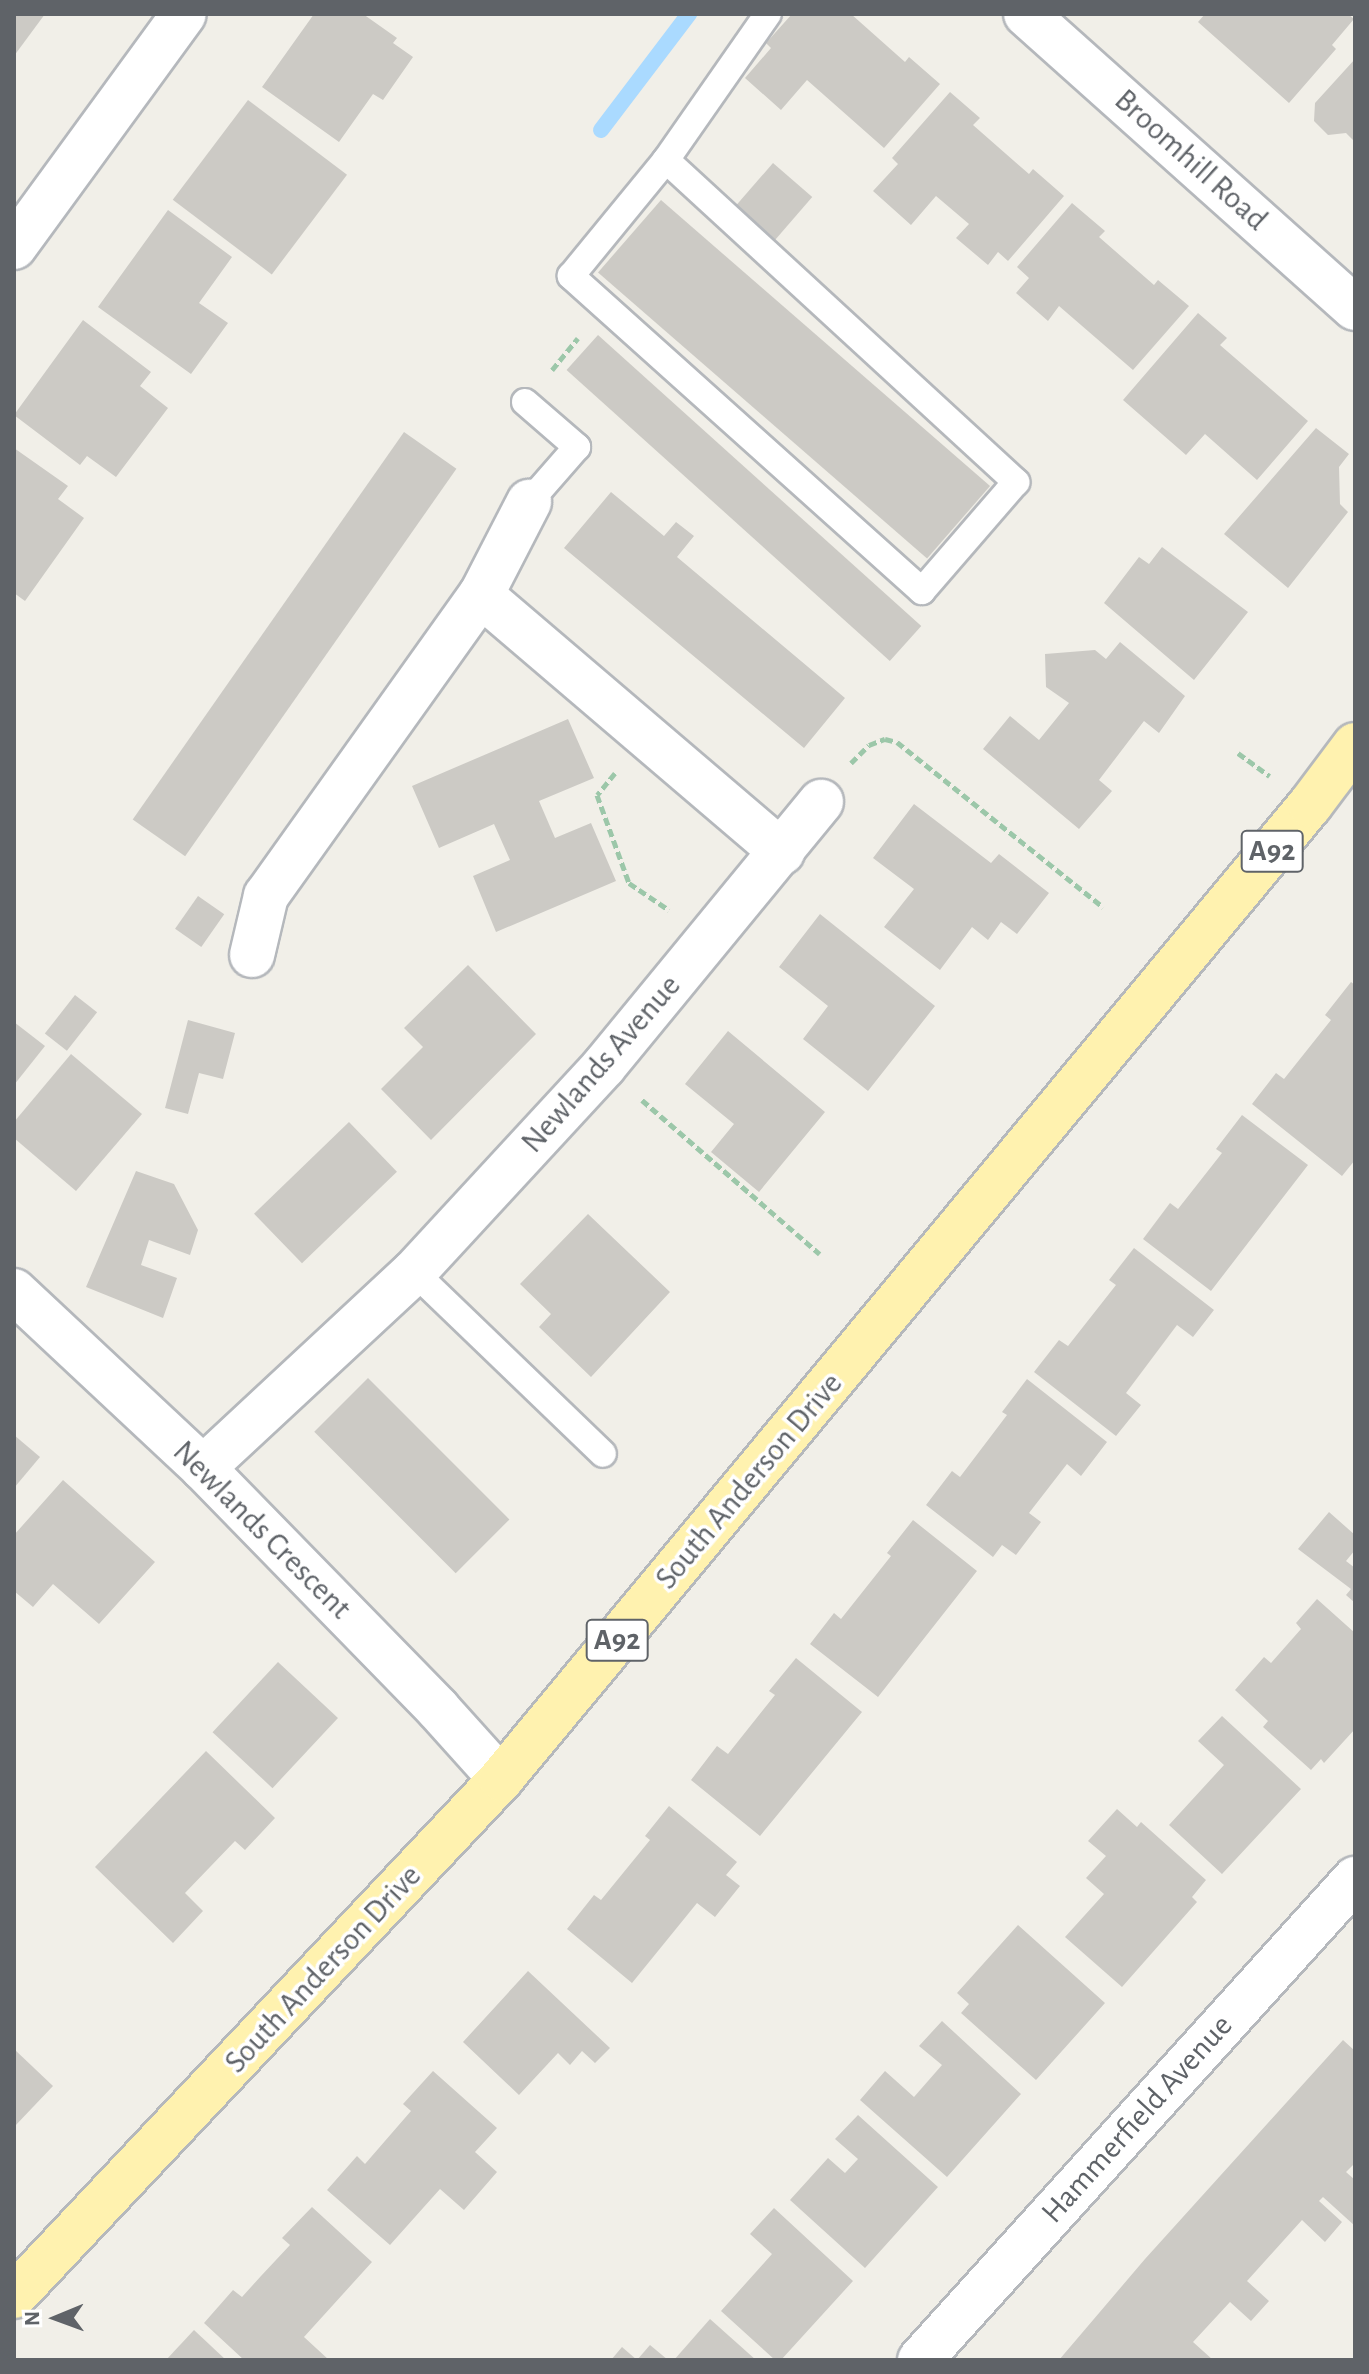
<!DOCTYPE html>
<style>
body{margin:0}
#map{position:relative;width:1369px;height:2374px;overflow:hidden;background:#f1efe8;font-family:"Alegreya Sans",sans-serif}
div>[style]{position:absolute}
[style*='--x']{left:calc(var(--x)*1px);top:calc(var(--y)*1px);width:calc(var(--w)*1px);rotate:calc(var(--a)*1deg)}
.stream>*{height:16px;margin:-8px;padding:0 8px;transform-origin:8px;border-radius:8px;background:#aadaff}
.building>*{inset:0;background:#cccac5;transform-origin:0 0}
.path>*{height:5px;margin-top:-2.5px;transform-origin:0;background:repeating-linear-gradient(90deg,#9cc7a9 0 8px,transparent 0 12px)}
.roads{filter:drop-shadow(2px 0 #b5b8bc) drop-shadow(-2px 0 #b5b8bc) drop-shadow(0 2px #b5b8bc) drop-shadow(0 -2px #b5b8bc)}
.service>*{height:26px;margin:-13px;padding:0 13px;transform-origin:13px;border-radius:13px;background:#fff}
.minor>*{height:44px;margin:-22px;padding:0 22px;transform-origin:22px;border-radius:22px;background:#fff}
.tertiary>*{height:44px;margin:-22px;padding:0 22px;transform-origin:22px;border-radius:22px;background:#fff}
.primary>*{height:44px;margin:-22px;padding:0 22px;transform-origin:22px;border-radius:22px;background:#fff2af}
span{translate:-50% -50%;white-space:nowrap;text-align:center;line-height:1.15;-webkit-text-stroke:7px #fff;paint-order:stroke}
.shield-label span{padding:2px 6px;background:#fff;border:2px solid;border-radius:6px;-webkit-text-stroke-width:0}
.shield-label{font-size:30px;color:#5f6368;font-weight:700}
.street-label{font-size:32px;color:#5f6368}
.frame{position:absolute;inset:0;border:16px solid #5f6368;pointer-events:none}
.north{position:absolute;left:16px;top:2278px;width:80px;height:80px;-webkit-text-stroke:6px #fff;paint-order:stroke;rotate:269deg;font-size:22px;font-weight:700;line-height:32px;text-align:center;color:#5f6368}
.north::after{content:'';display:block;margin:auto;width:28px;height:36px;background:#5f6368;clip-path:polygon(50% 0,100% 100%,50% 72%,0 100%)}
</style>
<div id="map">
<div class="stream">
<div style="--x:601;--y:130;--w:146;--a:-52.8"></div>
</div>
<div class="building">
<div style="clip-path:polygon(14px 14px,45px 14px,14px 56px)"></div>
<div style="clip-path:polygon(314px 14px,363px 14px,397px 38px,393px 43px,413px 57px,383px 100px,373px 94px,339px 142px,262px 87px)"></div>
<div style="clip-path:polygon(792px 14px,851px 14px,905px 62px,909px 57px,940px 84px,884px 148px,807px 80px,781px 110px,745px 78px,771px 48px,766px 43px)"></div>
<div style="clip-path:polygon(1205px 14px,1348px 14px,1354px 19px,1332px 45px,1336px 49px,1289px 103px,1198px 22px)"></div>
<div style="clip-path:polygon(1355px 59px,1355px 142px,1346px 133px,1328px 135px,1314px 121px,1315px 103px)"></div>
<div style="clip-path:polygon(950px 92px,980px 118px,973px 125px,1029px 174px,1033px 169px,1064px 196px,1008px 261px,998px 252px,988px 265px,956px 238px,969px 224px,936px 196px,911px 225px,873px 191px,898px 164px,892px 158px)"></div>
<div style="left:248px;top:100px;width:124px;height:125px;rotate:37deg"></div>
<div style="left:773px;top:163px;width:52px;height:60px;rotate:41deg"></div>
<div style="left:661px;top:200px;width:436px;height:96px;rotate:41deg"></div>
<div style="clip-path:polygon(1072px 203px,1105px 231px,1099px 237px,1154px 285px,1158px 280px,1189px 306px,1133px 370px,1059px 306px,1048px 321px,1016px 293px,1029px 278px,1017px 267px)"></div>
<div style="clip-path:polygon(168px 210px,232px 257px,199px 303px,228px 323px,191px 374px,98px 307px)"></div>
<div style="clip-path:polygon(1198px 313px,1227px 338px,1220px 345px,1308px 421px,1257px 480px,1205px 434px,1186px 455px,1123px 400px)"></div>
<div style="clip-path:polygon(83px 320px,151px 372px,140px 386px,168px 408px,116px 477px,87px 456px,80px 465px,14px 415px)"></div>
<div style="left:598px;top:335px;width:435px;height:47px;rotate:42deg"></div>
<div style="clip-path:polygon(1316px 428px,1349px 454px,1339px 467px,1340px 504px,1348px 512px,1288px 588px,1224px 534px)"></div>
<div style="left:404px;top:432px;width:64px;height:473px;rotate:35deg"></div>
<div style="clip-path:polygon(14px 448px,68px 486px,58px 499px,84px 518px,25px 601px,14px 593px)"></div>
<div style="clip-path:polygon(611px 492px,664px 536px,676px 522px,694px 536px,677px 557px,845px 698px,804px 748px,564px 548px)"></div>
<div style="clip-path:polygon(1162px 547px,1248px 612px,1194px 680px,1104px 603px,1139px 557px,1149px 564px)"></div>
<div style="clip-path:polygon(1120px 642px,1185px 696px,1159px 733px,1144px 721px,1099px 780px,1112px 791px,1079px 829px,983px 749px,1010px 716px,1039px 740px,1069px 703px,1046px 687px,1045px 654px,1095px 650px,1106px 659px)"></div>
<div style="clip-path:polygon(568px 719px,594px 778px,539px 801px,555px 838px,591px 823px,616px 881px,496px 932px,473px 876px,510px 860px,494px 824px,439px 848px,412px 786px)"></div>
<div style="clip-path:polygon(914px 804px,991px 863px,999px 854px,1049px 893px,1017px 934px,1001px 922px,988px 940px,972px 927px,940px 970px,884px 927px,914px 889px,873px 858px)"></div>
<div style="left:198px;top:896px;width:32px;height:40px;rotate:35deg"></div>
<div style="clip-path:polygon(820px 914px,935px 1006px,868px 1091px,803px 1039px,828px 1006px,779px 967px)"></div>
<div style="clip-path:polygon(468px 965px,536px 1034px,431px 1140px,381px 1089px,423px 1047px,404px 1028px)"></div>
<div style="clip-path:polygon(1351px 982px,1355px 985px,1355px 1160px,1342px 1176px,1252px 1104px,1276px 1073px,1284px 1079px,1331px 1020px,1325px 1015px)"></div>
<div style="left:75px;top:995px;width:28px;height:49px;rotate:38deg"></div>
<div style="clip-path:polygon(188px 1020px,235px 1033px,223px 1079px,199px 1073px,188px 1114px,165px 1108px)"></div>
<div style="clip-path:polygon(14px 1022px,45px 1046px,14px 1085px)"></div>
<div style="clip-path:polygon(728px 1031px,825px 1112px,759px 1192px,711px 1152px,734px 1124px,685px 1084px)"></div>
<div style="clip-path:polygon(71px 1054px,142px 1114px,76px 1191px,14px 1138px,14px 1122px)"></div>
<div style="clip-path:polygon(1242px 1115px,1308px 1165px,1211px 1291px,1143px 1239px,1170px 1203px,1178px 1209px,1222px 1153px,1216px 1149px)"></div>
<div style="left:349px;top:1122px;width:69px;height:132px;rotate:46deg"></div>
<div style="clip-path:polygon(136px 1171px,174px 1184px,198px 1230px,190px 1255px,149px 1240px,141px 1265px,177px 1278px,163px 1318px,86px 1287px)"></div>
<div style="clip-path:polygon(588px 1214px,670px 1292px,591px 1377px,539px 1327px,551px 1314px,520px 1284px)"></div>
<div style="clip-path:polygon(1134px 1248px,1214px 1310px,1193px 1337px,1177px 1325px,1126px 1393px,1141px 1405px,1116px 1436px,1034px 1372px,1059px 1340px,1068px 1346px,1116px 1285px,1109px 1280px)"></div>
<div style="left:368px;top:1378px;width:200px;height:76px;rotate:45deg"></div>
<div style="clip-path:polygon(1027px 1379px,1107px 1442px,1081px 1476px,1067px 1464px,1029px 1513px,1041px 1522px,1016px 1555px,1002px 1545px,993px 1557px,926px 1505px,952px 1471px,960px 1477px,1007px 1415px,1002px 1412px)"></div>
<div style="clip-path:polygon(14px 1435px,40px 1457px,14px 1488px)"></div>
<div style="clip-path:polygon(63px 1480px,155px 1562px,99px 1624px,53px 1584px,33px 1607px,14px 1591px,14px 1535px)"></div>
<div style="clip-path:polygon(1329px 1512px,1355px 1535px,1355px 1550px,1346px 1561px,1355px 1568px,1355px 1603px,1346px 1595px,1351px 1589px,1298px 1549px)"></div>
<div style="clip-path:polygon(913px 1520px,977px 1571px,878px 1697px,810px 1644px,834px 1613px,841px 1619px,891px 1556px,887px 1553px)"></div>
<div style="clip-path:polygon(1317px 1599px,1355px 1633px,1355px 1729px,1324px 1763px,1321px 1759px,1311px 1770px,1263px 1727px,1268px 1721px,1235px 1690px,1264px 1657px,1271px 1663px,1301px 1629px,1296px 1623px)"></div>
<div style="clip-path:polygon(796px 1658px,862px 1712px,760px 1836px,691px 1780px,717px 1746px,728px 1754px,775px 1695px,769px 1691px)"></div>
<div style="left:278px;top:1662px;width:82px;height:96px;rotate:43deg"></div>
<div style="clip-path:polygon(1222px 1716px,1301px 1789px,1222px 1874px,1169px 1825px,1224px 1765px,1198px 1741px)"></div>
<div style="clip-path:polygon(206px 1751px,275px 1818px,245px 1850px,235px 1841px,185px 1893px,203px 1911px,173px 1943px,95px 1867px)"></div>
<div style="clip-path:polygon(669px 1806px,737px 1862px,726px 1875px,740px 1886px,715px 1917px,697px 1903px,632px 1983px,567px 1929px,594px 1895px,601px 1900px,650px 1840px,645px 1836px)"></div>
<div style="clip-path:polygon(1117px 1809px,1137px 1827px,1141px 1822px,1206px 1880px,1192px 1897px,1197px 1902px,1122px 1987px,1065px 1937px,1104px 1894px,1086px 1878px,1106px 1856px,1088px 1841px)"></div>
<div style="clip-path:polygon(1018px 1925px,1105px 2003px,1036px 2080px,961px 2013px,969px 2004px,957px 1993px)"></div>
<div style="clip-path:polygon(528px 1971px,610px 2048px,595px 2063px,582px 2051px,570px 2065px,558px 2053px,519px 2095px,463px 2042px)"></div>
<div style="clip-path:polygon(942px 2021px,1021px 2094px,947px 2177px,860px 2100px,885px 2071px,914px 2097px,942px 2065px,919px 2046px)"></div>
<div style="clip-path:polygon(1343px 2040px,1355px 2051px,1355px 2163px,1346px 2172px,1355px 2180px,1355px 2226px,1323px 2197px,1319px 2201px,1342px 2222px,1325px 2242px,1302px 2220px,1247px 2281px,1269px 2301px,1251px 2321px,1230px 2302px,1193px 2342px,1213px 2360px,1059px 2360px,1145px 2259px)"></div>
<div style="clip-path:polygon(14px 2049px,53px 2086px,14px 2127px)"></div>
<div style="clip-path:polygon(433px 2071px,497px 2128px,475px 2152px,497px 2172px,464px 2210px,440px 2189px,390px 2245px,327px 2190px,357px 2156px,365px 2164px,411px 2111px,403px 2104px)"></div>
<div style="clip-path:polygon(858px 2115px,938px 2187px,865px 2268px,790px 2200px,828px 2158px,845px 2173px,858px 2159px,835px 2139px)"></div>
<div style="clip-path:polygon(312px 2207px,372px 2262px,304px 2337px,329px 2360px,244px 2360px,204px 2323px,233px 2290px,242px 2297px,261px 2276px,290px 2245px,282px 2238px)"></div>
<div style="clip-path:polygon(774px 2208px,853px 2281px,781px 2360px,775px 2360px,721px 2311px,772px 2254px,750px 2234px)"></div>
<div style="clip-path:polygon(710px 2319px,756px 2360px,674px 2360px)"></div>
<div style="clip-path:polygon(194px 2330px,226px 2360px,166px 2360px)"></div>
<div style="clip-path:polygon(650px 2345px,668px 2360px,637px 2360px)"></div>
<div style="clip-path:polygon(622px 2347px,637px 2360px,611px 2360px)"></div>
</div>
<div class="path">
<div style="--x:552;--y:370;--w:41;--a:-50.9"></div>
<div style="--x:1238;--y:753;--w:39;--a:36"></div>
<div style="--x:851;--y:763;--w:25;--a:-45"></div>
<div style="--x:869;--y:745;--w:17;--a:-21"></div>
<div style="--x:885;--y:739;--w:12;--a:14"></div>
<div style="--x:897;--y:742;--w:264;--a:38.7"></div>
<div style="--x:615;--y:773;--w:28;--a:129"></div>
<div style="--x:597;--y:795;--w:94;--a:70"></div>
<div style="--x:629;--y:883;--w:48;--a:34"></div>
<div style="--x:642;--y:1100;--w:235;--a:40.9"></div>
</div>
<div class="roads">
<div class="service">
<div style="--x:666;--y:160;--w:476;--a:42.6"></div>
<div style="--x:1016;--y:482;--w:144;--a:130.8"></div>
<div style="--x:922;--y:591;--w:472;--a:-138.1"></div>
<div style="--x:571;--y:276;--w:150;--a:-50.7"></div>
<div style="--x:666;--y:160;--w:178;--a:-55.1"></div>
<div style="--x:525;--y:402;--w:69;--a:40.9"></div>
<div style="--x:577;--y:447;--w:73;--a:131.1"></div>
<div style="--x:414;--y:1272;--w:262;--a:43.9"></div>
</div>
<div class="minor">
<div style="--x:14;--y:247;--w:288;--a:-53.9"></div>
<div style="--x:481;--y:595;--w:396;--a:40.5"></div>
<div style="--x:252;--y:955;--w:61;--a:-76.7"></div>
<div style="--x:266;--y:896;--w:370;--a:-54.5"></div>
<div style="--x:481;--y:595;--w:105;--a:-62.7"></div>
<div style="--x:14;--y:1291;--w:259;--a:43.1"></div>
<div style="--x:203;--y:1468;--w:337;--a:45.7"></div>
<div style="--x:438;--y:1709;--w:94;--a:48"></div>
<div style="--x:203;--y:1468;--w:288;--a:-42.9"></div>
<div style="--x:414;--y:1272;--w:280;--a:-47.3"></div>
<div style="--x:604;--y:1066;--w:342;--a:-50.6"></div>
<div style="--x:920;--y:2360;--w:649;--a:-47.87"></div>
</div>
<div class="tertiary">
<div style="--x:1026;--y:14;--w:441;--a:41.8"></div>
</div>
<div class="primary">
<div style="--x:14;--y:2296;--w:710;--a:-46.71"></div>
<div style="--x:501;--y:1779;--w:1266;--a:-50.29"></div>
<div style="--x:1310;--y:805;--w:75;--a:-53.1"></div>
</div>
</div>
<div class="shield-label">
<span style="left:1272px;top:851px">A92</span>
<span style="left:617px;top:1640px">A92</span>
</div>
<div class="street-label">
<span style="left:1191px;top:160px;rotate:42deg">Broomhill Road</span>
<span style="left:601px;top:1064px;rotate:-49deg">Newlands Avenue</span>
<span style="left:749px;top:1481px;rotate:-50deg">South Anderson Drive</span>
<span style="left:262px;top:1530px;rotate:45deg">Newlands Crescent</span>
<span style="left:323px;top:1969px;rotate:-47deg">South Anderson Drive</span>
<span style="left:1137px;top:2119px;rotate:-48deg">Hammerfield Avenue</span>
</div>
<div class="frame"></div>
<div class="north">N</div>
</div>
